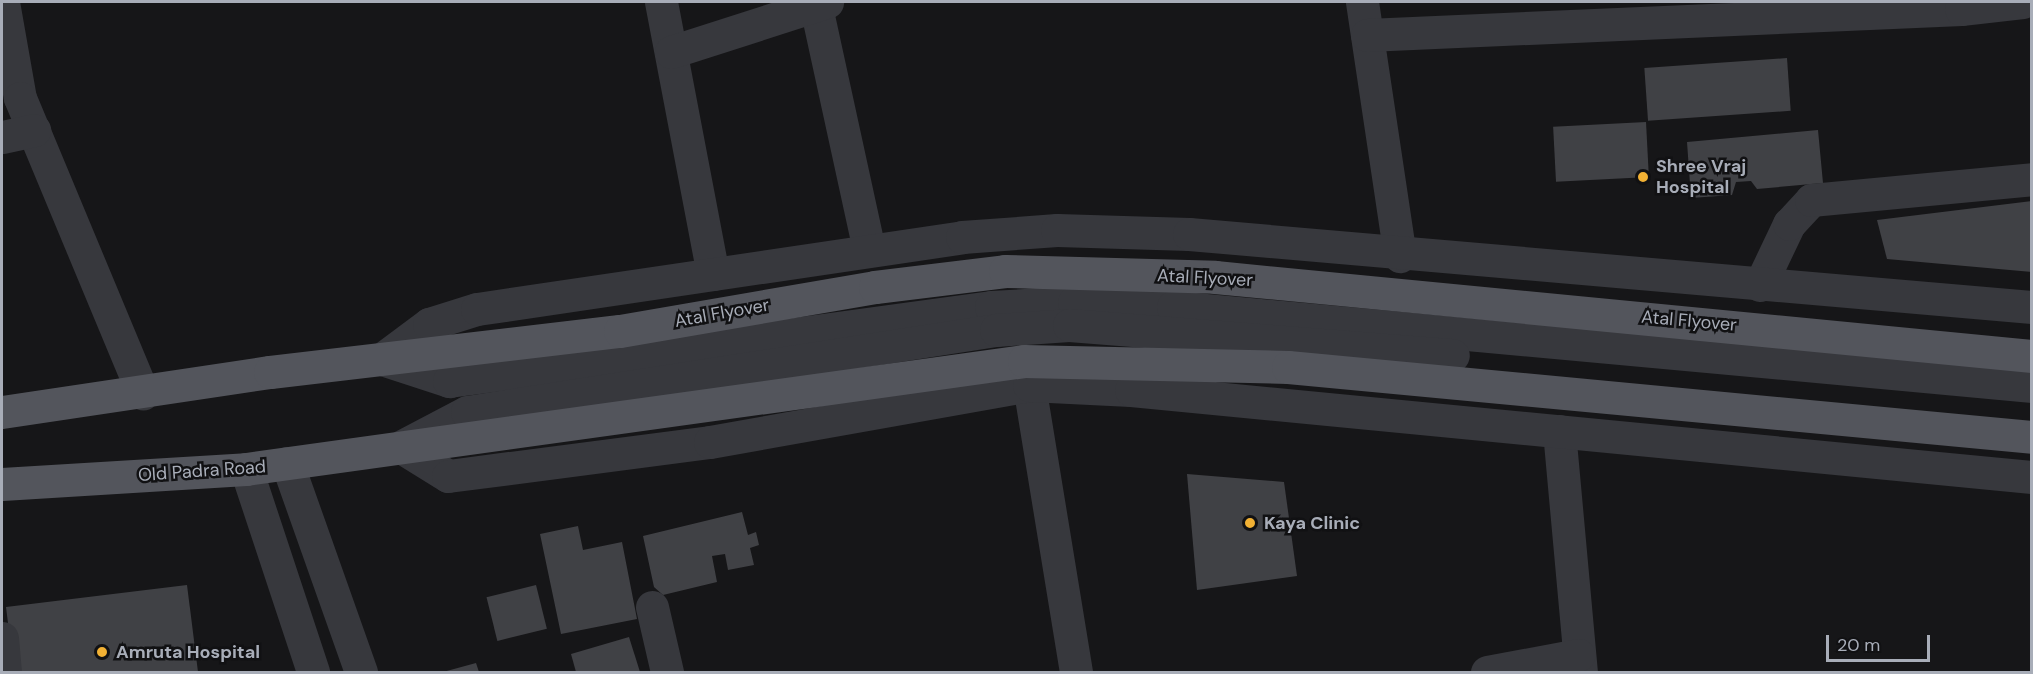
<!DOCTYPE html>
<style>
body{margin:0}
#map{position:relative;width:2033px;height:674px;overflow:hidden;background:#161618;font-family:"DM Sans",sans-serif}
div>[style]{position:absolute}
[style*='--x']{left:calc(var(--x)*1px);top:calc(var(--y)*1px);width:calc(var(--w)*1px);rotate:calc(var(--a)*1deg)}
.building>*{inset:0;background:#404145;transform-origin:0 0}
.minor>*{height:33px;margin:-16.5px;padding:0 16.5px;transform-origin:16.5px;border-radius:16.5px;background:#37383d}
.tertiary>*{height:33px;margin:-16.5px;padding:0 16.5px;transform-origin:16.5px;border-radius:16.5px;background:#37383d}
.primary>*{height:33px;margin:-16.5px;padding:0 16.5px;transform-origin:16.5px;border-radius:16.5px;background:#53555c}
.dots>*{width:16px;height:16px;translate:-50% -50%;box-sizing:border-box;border:3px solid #111113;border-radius:50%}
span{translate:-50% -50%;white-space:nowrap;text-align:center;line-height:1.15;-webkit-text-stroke:5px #111113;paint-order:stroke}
.poi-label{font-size:18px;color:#a8adb8;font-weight:700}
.left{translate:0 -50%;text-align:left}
.street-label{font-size:18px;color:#a8adb8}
.frame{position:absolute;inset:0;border:3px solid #a8adb8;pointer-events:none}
.scale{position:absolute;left:1826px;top:635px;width:104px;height:27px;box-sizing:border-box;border:3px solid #a8adb8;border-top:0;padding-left:8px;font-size:18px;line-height:21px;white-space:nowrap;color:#a8adb8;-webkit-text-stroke:4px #111113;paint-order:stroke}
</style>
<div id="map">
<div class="building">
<div style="left:1787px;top:58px;width:53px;height:143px;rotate:86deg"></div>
<div style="left:1646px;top:122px;width:55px;height:93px;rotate:87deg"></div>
<div style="clip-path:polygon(1818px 130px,1823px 183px,1757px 189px,1751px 181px,1736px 182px,1732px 195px,1691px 198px,1687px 142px)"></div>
<div style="clip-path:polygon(2032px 201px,2032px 272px,1887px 259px,1877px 220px)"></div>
<div style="clip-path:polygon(1187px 474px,1284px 482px,1297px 576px,1197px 590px)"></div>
<div style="clip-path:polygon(742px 512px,748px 535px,756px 532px,759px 545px,750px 548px,754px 565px,728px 570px,725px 554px,712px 556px,717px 582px,663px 595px,654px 587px,643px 536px)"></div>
<div style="clip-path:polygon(578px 526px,583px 550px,622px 542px,637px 619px,561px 634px,540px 534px)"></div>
<div style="clip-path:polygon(187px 585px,198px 672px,14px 672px,6px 607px)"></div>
<div style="left:536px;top:585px;width:45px;height:51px;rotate:76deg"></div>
<div style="clip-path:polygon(629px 637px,640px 672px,576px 672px,571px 654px)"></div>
<div style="clip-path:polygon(476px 663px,479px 672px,443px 672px)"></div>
</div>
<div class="minor">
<div style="--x:3;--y:2;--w:97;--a:80"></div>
<div style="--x:20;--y:98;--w:320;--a:67.4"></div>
<div style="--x:661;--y:2;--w:277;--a:79.2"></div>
<div style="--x:815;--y:2;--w:254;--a:77.7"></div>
<div style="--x:1362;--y:2;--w:257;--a:81.5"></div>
<div style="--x:1367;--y:35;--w:595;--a:-2.51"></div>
<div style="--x:1961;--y:9;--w:62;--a:-6.4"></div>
<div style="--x:671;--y:52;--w:164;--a:-17.8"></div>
<div style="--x:2;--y:137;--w:33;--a:-12"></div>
<div style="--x:1760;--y:285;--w:68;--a:-64.6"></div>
<div style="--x:1789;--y:224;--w:33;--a:-47"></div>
<div style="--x:1811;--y:200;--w:222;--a:-5.4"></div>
<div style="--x:1029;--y:385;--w:291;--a:80.7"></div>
<div style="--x:1559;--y:431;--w:242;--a:84.8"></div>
<div style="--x:652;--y:607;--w:67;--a:77"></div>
<div style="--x:2;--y:638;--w:34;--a:85"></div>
<div style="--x:1487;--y:672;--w:93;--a:-10.6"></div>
</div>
<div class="tertiary">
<div style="--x:382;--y:359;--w:59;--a:-36.7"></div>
<div style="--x:429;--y:324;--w:50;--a:-17.4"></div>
<div style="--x:477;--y:309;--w:490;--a:-8.4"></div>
<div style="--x:962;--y:237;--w:95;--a:-4.2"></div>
<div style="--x:1057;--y:230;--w:132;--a:1.7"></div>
<div style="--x:1189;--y:234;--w:846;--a:4.95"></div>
<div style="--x:382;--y:359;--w:71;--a:18.2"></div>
<div style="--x:449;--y:381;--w:547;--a:-7.77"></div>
<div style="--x:991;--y:307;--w:83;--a:-3.4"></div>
<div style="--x:1074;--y:302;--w:99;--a:2.9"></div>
<div style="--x:1173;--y:307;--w:863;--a:5.25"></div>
<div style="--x:402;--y:446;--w:73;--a:-27.6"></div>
<div style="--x:467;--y:412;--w:535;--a:-8.81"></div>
<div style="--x:996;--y:330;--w:73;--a:-3.9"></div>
<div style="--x:1069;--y:325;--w:385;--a:4.5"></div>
<div style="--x:401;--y:447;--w:55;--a:31.7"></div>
<div style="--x:448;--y:476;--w:264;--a:-7.4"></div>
<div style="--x:710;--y:442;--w:324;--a:-10.1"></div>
<div style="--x:1029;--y:385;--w:102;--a:2.8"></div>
<div style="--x:1131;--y:390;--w:905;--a:5.52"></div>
<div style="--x:287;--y:463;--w:222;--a:70.5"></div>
<div style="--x:246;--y:469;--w:214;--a:71.7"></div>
</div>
<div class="primary">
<div style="--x:2;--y:412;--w:271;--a:-8.5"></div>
<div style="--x:270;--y:372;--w:352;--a:-6.7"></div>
<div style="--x:620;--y:331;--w:259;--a:-9.8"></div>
<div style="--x:875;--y:287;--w:131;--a:-7"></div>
<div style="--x:1005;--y:271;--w:210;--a:1.6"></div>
<div style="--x:1215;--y:277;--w:821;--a:5.52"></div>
<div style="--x:2;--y:484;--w:244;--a:-3.5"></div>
<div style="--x:246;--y:469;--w:785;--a:-7.9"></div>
<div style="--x:1024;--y:361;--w:264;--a:1.3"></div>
<div style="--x:1288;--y:367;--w:747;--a:5.37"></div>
</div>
<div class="dots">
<div style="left:1643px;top:177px;background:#f2b134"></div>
<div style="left:1250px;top:523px;background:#f2b134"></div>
<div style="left:102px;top:652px;background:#f2b134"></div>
</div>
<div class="poi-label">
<span class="left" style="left:1656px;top:177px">Shree Vraj<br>Hospital</span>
<span class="left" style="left:1264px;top:523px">Kaya Clinic</span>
<span class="left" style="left:116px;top:652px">Amruta Hospital</span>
</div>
<div class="street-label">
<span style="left:1205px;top:278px;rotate:3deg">Atal Flyover</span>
<span style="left:722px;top:313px;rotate:-10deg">Atal Flyover</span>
<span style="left:1689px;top:321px;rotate:5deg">Atal Flyover</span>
<span style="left:202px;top:471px;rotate:-4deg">Old Padra Road</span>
</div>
<div class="frame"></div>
<div class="scale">20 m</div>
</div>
